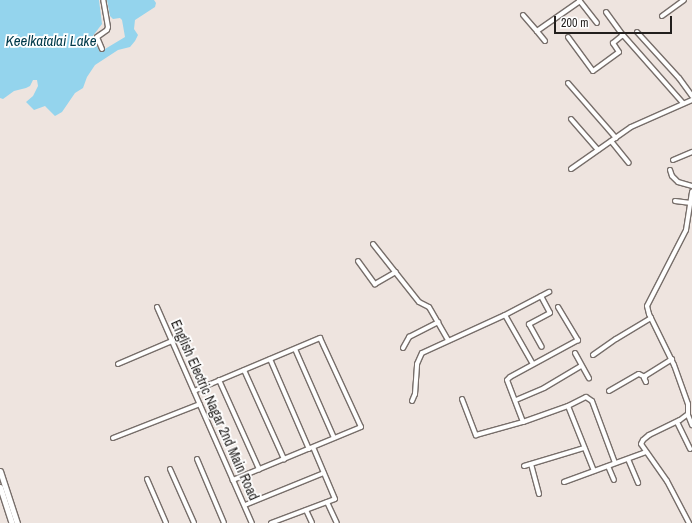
<!DOCTYPE html>
<style>
body{margin:0}
#map{position:relative;width:692px;height:523px;overflow:hidden;background:#eee4df;font-family:"Archivo Narrow",sans-serif}
div>[style]{position:absolute}
[style*='--x']{left:calc(var(--x)*1px);top:calc(var(--y)*1px);width:calc(var(--w)*1px);rotate:calc(var(--a)*1deg)}
.water>*{inset:0;background:#94d4ed}
.roads{filter:drop-shadow(1px 0 #776e6a) drop-shadow(-1px 0 #776e6a) drop-shadow(0 1px #776e6a) drop-shadow(0 -1px #776e6a)}
.minor>*{height:4px;margin:-2px;padding:0 2px;transform-origin:2px;border-radius:2px;background:#fff}
.major>*{height:5px;margin:-2.5px;padding:0 2.5px;transform-origin:2.5px;border-radius:2.5px;background:#fff}
span{translate:-50% -50%;white-space:nowrap;text-align:center;line-height:1.15;-webkit-text-stroke:3.5px #fff;paint-order:stroke}
.street-label{font-size:14px;color:#221f1d}
.water-label{font-size:15px;color:#003a4b;font-style:italic}
.scale{position:absolute;left:554px;top:16px;width:118px;height:18px;box-sizing:border-box;border:2px solid #221f1d;border-top:0;padding-left:5px;font-size:12px;line-height:14px;white-space:nowrap;color:#221f1d;-webkit-text-stroke:3px #fff;paint-order:stroke}
</style>
<div id="map">
<div class="water">
<div style="clip-path:polygon(0 0,99px 0,102px 24px,92px 37px,100px 52px,125px 37px,122px 20px,120px 18px,113px 19px,110px 16px,107px 0,154px 0,156px 3px,155px 7px,135px 20px,134px 29px,138px 35px,135px 41px,130px 47px,118px 50px,95px 65px,87px 77px,83px 88px,75px 93px,62px 112px,55px 116px,45px 106px,34px 110px,26px 102px,33px 96px,38px 86px,37px 80px,33px 80px,30px 86px,26px 88px,14px 91px,3px 99px,0 98px)"></div>
</div>
<div class="roads">
<div class="minor">
<div style="--x:579;--y:0;--w:29;--a:52"></div>
<div style="--x:606;--y:12;--w:29;--a:54"></div>
<div style="--x:623;--y:35;--w:91;--a:48.6"></div>
<div style="--x:523;--y:15;--w:21;--a:49"></div>
<div style="--x:662;--y:16;--w:27;--a:-36"></div>
<div style="--x:637;--y:32;--w:62;--a:47.6"></div>
<div style="--x:679;--y:78;--w:22;--a:54"></div>
<div style="--x:568;--y:37;--w:42;--a:53.7"></div>
<div style="--x:593;--y:71;--w:32;--a:-36"></div>
<div style="--x:619;--y:52;--w:11;--a:-124"></div>
<div style="--x:613;--y:43;--w:13;--a:-39"></div>
<div style="--x:545;--y:41;--w:13;--a:-129"></div>
<div style="--x:537;--y:31;--w:52;--a:-34.9"></div>
<div style="--x:102;--y:49;--w:13;--a:-113"></div>
<div style="--x:97;--y:37;--w:12;--a:-35"></div>
<div style="--x:107;--y:30;--w:3;--a:-72"></div>
<div style="--x:108;--y:27;--w:27;--a:-100"></div>
<div style="--x:568;--y:83;--w:73;--a:48.9"></div>
<div style="--x:571;--y:119;--w:41;--a:48.9"></div>
<div style="--x:611;--y:141;--w:28;--a:51"></div>
<div style="--x:673;--y:160;--w:21;--a:-23"></div>
<div style="--x:571;--y:169;--w:73;--a:-35"></div>
<div style="--x:631;--y:127;--w:67;--a:-23.9"></div>
<div style="--x:670;--y:170;--w:6;--a:72"></div>
<div style="--x:672;--y:176;--w:8;--a:45"></div>
<div style="--x:678;--y:182;--w:15;--a:16"></div>
<div style="--x:675;--y:201;--w:16;--a:7"></div>
<div style="--x:373;--y:244;--w:74;--a:51.6"></div>
<div style="--x:419;--y:302;--w:11;--a:27"></div>
<div style="--x:429;--y:307;--w:38;--a:60"></div>
<div style="--x:358;--y:261;--w:29;--a:54"></div>
<div style="--x:375;--y:284;--w:24;--a:-30"></div>
<div style="--x:541;--y:296;--w:19;--a:62"></div>
<div style="--x:550;--y:313;--w:24;--a:152"></div>
<div style="--x:529;--y:324;--w:26;--a:61"></div>
<div style="--x:157;--y:307;--w:236;--a:66.3"></div>
<div style="--x:558;--y:307;--w:39;--a:59"></div>
<div style="--x:578;--y:340;--w:77;--a:151.4"></div>
<div style="--x:510;--y:377;--w:4;--a:135"></div>
<div style="--x:507;--y:380;--w:45;--a:69.1"></div>
<div style="--x:523;--y:422;--w:48;--a:-19.6"></div>
<div style="--x:505;--y:315;--w:56;--a:60.3"></div>
<div style="--x:403;--y:348;--w:13;--a:-61"></div>
<div style="--x:409;--y:337;--w:33;--a:-27"></div>
<div style="--x:295;--y:349;--w:97;--a:66.3"></div>
<div style="--x:575;--y:353;--w:29;--a:61"></div>
<div style="--x:593;--y:355;--w:28;--a:-35"></div>
<div style="--x:616;--y:339;--w:41;--a:-31"></div>
<div style="--x:270;--y:359;--w:98;--a:66.6"></div>
<div style="--x:118;--y:364;--w:59;--a:-23.1"></div>
<div style="--x:244;--y:370;--w:98;--a:65.8"></div>
<div style="--x:219;--y:380;--w:98;--a:65.8"></div>
<div style="--x:646;--y:382;--w:4;--a:-117"></div>
<div style="--x:644;--y:378;--w:2;--a:-63"></div>
<div style="--x:645;--y:376;--w:32;--a:-32"></div>
<div style="--x:194;--y:391;--w:137;--a:-22.8"></div>
<div style="--x:320;--y:338;--w:98;--a:65.3"></div>
<div style="--x:361;--y:427;--w:139;--a:157.5"></div>
<div style="--x:609;--y:391;--w:34;--a:-30"></div>
<div style="--x:639;--y:374;--w:7;--a:27"></div>
<div style="--x:462;--y:399;--w:39;--a:69"></div>
<div style="--x:476;--y:435;--w:49;--a:-15.5"></div>
<div style="--x:516;--y:400;--w:30;--a:-23"></div>
<div style="--x:544;--y:388;--w:43;--a:-30.7"></div>
<div style="--x:412;--y:401;--w:8;--a:-67"></div>
<div style="--x:415;--y:394;--w:30;--a:-86"></div>
<div style="--x:417;--y:364;--w:12;--a:-66"></div>
<div style="--x:422;--y:353;--w:91;--a:-24.6"></div>
<div style="--x:505;--y:315;--w:50;--a:-27.6"></div>
<div style="--x:688;--y:415;--w:11;--a:68"></div>
<div style="--x:677;--y:422;--w:30;--a:64"></div>
<div style="--x:113;--y:438;--w:93;--a:-21.3"></div>
<div style="--x:197;--y:459;--w:69;--a:67.1"></div>
<div style="--x:628;--y:459;--w:26;--a:67"></div>
<div style="--x:531;--y:464;--w:31;--a:75"></div>
<div style="--x:524;--y:466;--w:63;--a:-16.7"></div>
<div style="--x:608;--y:466;--w:15;--a:67"></div>
<div style="--x:170;--y:469;--w:59;--a:66"></div>
<div style="--x:594;--y:471;--w:70;--a:-111.8"></div>
<div style="--x:568;--y:406;--w:20;--a:-27"></div>
<div style="--x:586;--y:397;--w:7;--a:34"></div>
<div style="--x:592;--y:401;--w:66;--a:69.6"></div>
<div style="--x:147;--y:479;--w:48;--a:66.6"></div>
<div style="--x:564;--y:482;--w:87;--a:-20.1"></div>
<div style="--x:327;--y:502;--w:23;--a:65"></div>
<div style="--x:245;--y:505;--w:85;--a:-22.1"></div>
<div style="--x:306;--y:510;--w:14;--a:65"></div>
<div style="--x:271;--y:523;--w:68;--a:-20.6"></div>
<div style="--x:335;--y:499;--w:56;--a:-112.9"></div>
<div style="--x:689;--y:523;--w:47;--a:-117.6"></div>
<div style="--x:667;--y:481;--w:45;--a:-125.1"></div>
<div style="--x:641;--y:444;--w:4;--a:-63"></div>
<div style="--x:643;--y:440;--w:8;--a:-40"></div>
<div style="--x:649;--y:435;--w:34;--a:-26"></div>
<div style="--x:680;--y:420;--w:10;--a:-37"></div>
<div style="--x:688;--y:414;--w:10;--a:-90"></div>
<div style="--x:688;--y:404;--w:41;--a:-109.7"></div>
<div style="--x:674;--y:365;--w:57;--a:-116.1"></div>
<div style="--x:649;--y:314;--w:8;--a:-104"></div>
<div style="--x:647;--y:306;--w:85;--a:-62.8"></div>
<div style="--x:686;--y:230;--w:39;--a:-81"></div>
</div>
<div class="major">
<div style="--x:0;--y:471;--w:55;--a:71.9"></div>
<div style="--x:0;--y:487;--w:38;--a:72"></div>
</div>
</div>
<div class="street-label">
<span style="left:215px;top:410px;rotate:66deg">English Electric Nagar 2nd Main Road</span>
</div>
<div class="water-label">
<span style="left:51px;top:41px">Keelkatalai Lake</span>
</div>
<div class="scale">200 m</div>
</div>
